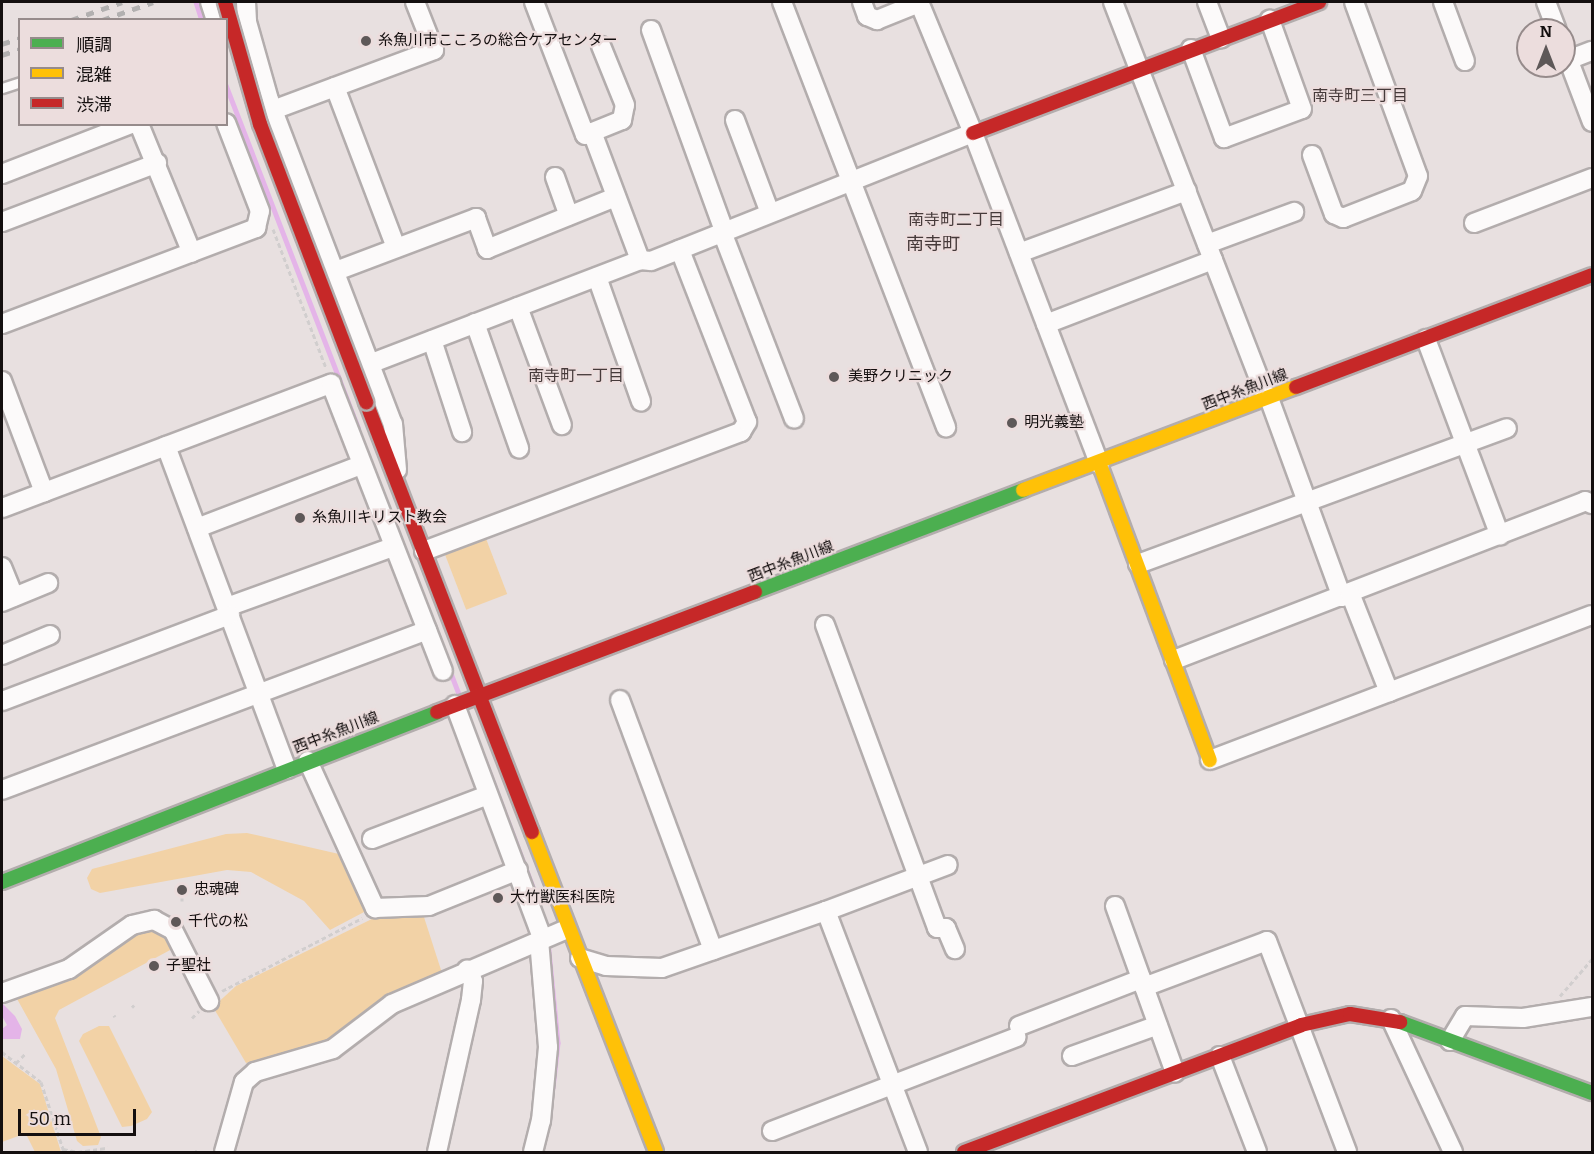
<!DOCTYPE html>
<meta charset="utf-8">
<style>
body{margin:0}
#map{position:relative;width:1594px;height:1154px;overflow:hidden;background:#e8e0e0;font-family:Bitter,"Noto Sans JP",serif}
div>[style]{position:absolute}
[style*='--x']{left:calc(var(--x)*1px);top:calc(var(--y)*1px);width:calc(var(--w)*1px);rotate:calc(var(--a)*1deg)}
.green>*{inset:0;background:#f2d2a6;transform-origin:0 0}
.water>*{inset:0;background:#e4b4e8}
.stream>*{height:4.5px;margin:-2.25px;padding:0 2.25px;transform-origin:2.25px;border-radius:2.25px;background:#e4b4e8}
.path>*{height:3px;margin-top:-1.5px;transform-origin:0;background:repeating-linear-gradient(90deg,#d1cece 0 4.5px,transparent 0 7.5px)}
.roads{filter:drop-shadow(2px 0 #b3adad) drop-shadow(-2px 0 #b3adad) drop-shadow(0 2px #b3adad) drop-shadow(0 -2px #b3adad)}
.lane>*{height:9px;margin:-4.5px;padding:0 4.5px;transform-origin:4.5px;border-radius:4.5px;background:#fcfafa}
.street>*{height:18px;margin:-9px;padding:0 9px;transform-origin:9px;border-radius:9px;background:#fcfafa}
.fast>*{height:14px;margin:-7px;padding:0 7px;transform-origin:7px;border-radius:7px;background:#4caf50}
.slow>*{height:14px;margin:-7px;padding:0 7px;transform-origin:7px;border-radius:7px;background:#ffc107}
.jam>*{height:14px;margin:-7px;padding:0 7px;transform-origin:7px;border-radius:7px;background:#c62828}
.rail>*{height:4.5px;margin-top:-2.25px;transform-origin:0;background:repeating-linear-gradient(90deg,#b2b0b0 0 8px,transparent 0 16px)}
.bridges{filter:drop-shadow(2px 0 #b3adad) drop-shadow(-2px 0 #b3adad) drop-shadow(0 2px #b3adad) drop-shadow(0 -2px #b3adad)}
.jam-bridge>*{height:14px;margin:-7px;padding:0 7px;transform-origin:7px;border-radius:7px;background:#c62828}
.dots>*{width:16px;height:16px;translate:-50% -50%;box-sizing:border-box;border:3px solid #ecdddd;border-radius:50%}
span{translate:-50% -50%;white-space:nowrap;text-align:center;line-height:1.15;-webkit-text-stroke:4.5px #ecdddd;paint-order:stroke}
.poi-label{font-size:15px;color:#140f0f}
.left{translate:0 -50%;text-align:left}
.street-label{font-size:15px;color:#140f0f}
.neighbourhood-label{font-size:16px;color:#463a3a}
.quarter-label{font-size:18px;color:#463a3a}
.frame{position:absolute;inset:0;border:3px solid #140f0f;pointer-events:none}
.legend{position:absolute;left:18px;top:18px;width:210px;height:108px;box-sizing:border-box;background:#ecdddd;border:2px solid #968b8b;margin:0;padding:8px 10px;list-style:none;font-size:18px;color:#140f0f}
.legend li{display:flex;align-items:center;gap:12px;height:30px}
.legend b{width:30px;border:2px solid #968b8b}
.north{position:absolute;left:1516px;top:18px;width:60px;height:60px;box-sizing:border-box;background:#ecdddd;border:2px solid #968b8b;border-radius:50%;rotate:0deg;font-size:16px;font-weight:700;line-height:24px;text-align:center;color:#140f0f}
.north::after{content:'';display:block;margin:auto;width:21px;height:27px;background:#5e5858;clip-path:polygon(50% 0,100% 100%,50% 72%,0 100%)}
.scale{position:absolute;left:18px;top:1109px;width:118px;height:27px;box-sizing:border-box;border:3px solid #140f0f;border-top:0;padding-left:8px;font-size:18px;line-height:21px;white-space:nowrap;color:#140f0f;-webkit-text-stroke:4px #ecdddd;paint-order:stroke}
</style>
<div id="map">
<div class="green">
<div style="left:485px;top:536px;width:62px;height:44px;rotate:69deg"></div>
<div style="clip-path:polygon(247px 833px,339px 854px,344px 858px,366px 911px,330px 930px,304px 901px,251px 872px,227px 870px,100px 893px,91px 889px,87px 878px,92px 869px,226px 834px)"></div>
<div style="clip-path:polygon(384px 913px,423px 914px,442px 973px,328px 1042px,246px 1063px,213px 1007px,236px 986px)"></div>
<div style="clip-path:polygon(144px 926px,166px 932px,174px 943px,172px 949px,59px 1010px,55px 1018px,101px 1137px,98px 1145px,83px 1146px,77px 1141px,56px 1069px,16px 997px)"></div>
<div style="clip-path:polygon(99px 1026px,109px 1026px,152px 1112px,147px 1119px,131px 1126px,122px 1127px,79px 1041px,83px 1034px)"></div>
<div style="clip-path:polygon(2px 1056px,40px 1084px,61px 1152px,35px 1152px,27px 1136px,21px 1135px,2px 1142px)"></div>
</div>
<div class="water">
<div style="clip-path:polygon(2px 1003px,15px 1016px,22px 1029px,20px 1039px,2px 1039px,2px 1029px,7px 1025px,2px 1016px)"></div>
</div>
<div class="stream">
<div style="--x:196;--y:2;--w:19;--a:72"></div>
<div style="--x:226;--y:85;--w:367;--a:68.9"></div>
<div style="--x:449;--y:668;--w:28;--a:69"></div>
<div style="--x:485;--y:760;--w:139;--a:69.3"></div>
<div style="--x:548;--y:941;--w:102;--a:84.4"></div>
<div style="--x:558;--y:1043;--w:45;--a:96.3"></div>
</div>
<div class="path">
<div style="--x:273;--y:229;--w:149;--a:69.1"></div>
<div style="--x:182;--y:898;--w:3;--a:90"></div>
<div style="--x:222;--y:991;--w:158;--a:-27.5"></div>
<div style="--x:1560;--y:996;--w:49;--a:-49.1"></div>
<div style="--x:132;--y:1005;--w:3;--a:45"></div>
<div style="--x:114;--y:1015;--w:2;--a:63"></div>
<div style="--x:192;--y:1018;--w:10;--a:-45"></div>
<div style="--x:2;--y:1052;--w:49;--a:37.6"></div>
<div style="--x:41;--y:1082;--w:74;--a:71.8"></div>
<div style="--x:16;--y:1063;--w:13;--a:-45"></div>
<div style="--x:63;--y:1149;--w:15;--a:11"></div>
<div style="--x:78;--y:1152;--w:30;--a:-8"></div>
<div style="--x:195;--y:1150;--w:2;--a:63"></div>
</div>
<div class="roads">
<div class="lane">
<div style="--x:2;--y:88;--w:19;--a:-18"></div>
</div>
<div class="street">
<div style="--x:210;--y:2;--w:19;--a:72"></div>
<div style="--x:246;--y:2;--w:20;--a:87"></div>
<div style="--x:247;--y:22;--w:81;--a:74.2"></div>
<div style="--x:269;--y:100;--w:347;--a:69.1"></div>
<div style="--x:393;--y:424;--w:46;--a:85"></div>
<div style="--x:534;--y:2;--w:142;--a:69"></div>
<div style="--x:585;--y:135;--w:40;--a:-22"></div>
<div style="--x:622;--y:120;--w:15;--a:-79"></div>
<div style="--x:625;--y:105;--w:64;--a:-112.1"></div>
<div style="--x:782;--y:2;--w:456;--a:68.9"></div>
<div style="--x:862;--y:2;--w:15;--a:70"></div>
<div style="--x:867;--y:16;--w:11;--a:22"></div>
<div style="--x:877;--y:20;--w:45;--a:-22"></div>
<div style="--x:919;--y:2;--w:142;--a:67.6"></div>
<div style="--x:973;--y:133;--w:355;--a:69.1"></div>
<div style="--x:1113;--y:2;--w:426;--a:68.8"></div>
<div style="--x:1207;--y:2;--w:39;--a:69"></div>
<div style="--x:1443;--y:2;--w:63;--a:69.6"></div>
<div style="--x:1546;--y:2;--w:30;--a:69"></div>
<div style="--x:651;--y:30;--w:214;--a:70"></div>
<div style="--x:1564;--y:48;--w:79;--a:69.3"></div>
<div style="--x:1191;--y:49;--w:95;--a:69.7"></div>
<div style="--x:1224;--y:138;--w:83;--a:-20.4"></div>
<div style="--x:1302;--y:109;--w:95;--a:-109.8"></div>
<div style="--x:1568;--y:60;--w:26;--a:-21"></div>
<div style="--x:335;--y:87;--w:172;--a:69.2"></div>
<div style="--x:273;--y:110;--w:172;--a:-20.4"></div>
<div style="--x:434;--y:50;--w:52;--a:-111.6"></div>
<div style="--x:735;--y:120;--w:99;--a:69.4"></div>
<div style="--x:139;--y:124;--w:139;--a:67.7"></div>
<div style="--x:592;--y:132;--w:137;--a:69.4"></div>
<div style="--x:1312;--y:155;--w:63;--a:69.6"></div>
<div style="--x:1334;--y:214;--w:10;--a:24"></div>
<div style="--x:1343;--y:218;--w:74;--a:-21.4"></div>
<div style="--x:1412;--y:191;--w:16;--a:-68"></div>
<div style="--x:1418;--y:176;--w:185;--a:-110.2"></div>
<div style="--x:2;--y:174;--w:138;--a:-21.2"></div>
<div style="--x:555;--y:177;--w:41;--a:70.3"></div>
<div style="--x:2;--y:222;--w:166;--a:-20.8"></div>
<div style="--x:1474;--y:223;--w:126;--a:-20.9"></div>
<div style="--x:722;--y:232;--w:200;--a:68.9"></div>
<div style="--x:1207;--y:244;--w:93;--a:-20.2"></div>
<div style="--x:1019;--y:253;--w:179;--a:-20.3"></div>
<div style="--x:336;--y:271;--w:150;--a:-20.7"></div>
<div style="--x:476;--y:218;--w:33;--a:70"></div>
<div style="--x:487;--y:249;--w:139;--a:-22"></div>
<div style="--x:597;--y:277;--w:132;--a:70.5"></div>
<div style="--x:518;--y:307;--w:126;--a:69.6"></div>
<div style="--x:475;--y:323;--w:133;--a:70.6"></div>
<div style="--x:2;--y:324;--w:272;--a:-20.7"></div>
<div style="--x:256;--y:228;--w:17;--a:-77"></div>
<div style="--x:260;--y:211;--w:94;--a:-111.1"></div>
<div style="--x:1046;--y:324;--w:179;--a:-21"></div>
<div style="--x:1426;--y:339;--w:210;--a:69.4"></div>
<div style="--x:432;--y:340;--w:97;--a:71.9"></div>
<div style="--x:372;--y:363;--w:287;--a:-21"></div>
<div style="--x:640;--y:260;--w:11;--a:5"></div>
<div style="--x:651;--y:261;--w:347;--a:-21.7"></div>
<div style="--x:2;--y:381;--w:119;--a:69.3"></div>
<div style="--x:1269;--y:398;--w:212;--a:69.9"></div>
<div style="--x:166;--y:446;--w:345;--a:69.5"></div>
<div style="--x:2;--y:508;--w:352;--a:-20.7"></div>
<div style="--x:331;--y:384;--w:308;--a:68.7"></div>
<div style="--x:197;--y:528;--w:176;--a:-21"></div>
<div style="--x:424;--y:551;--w:339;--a:-20.6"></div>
<div style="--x:741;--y:432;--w:12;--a:-59"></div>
<div style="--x:747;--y:422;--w:185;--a:-111.3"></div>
<div style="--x:1138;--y:564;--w:393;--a:-20.2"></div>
<div style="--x:2;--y:567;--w:32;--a:68"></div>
<div style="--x:2;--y:602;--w:50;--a:-22.4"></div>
<div style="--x:227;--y:607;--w:177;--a:-19.9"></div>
<div style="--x:825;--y:625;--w:323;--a:69.7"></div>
<div style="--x:937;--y:928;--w:9;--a:0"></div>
<div style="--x:946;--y:928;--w:23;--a:67"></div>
<div style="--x:2;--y:655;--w:52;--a:-22.6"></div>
<div style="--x:1174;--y:660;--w:441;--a:-21.1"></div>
<div style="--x:1585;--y:501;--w:8;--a:23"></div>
<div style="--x:1389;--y:692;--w:217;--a:-20.8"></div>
<div style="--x:620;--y:700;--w:267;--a:69.6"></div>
<div style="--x:2;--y:701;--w:244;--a:-20.7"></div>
<div style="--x:455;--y:705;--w:249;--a:69.5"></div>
<div style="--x:1210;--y:760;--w:191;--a:-20.8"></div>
<div style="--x:1389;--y:692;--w:106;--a:-111.5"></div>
<div style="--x:308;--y:761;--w:162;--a:65.5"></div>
<div style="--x:375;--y:908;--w:54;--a:-2.1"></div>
<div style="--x:429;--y:906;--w:96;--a:-22"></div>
<div style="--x:2;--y:790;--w:454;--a:-20.6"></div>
<div style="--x:372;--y:839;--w:124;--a:-20.8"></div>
<div style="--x:1115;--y:906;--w:177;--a:70.2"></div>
<div style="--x:826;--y:911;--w:130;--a:-20.7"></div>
<div style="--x:580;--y:958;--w:27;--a:17"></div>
<div style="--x:606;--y:966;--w:56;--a:2"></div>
<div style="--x:662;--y:968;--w:174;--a:-19.2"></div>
<div style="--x:826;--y:911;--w:258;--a:69.1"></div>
<div style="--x:1144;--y:987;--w:131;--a:-20.5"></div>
<div style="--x:1267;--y:941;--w:226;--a:69.2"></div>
<div style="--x:2;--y:993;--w:71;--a:-19.7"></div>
<div style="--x:69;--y:969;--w:77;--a:-34.9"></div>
<div style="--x:132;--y:925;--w:23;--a:-13"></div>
<div style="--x:154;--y:920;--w:21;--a:28"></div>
<div style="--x:173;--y:930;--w:80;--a:63.1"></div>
<div style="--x:1391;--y:1019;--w:147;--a:65"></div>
<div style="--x:1019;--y:1026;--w:131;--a:-21.1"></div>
<div style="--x:1450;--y:1041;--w:29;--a:-59"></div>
<div style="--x:1465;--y:1016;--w:58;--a:2"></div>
<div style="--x:1523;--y:1018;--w:70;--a:-9.1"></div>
<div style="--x:1072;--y:1056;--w:91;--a:-19.8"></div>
<div style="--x:1220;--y:1056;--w:103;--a:68.9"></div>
<div style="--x:772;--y:1131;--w:262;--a:-21"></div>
<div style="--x:224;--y:1152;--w:73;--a:-74.1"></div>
<div style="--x:244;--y:1082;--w:15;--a:-42"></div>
<div style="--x:255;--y:1072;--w:81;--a:-16.4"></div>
<div style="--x:333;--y:1049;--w:74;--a:-37.3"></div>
<div style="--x:392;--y:1004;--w:190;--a:-23.2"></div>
<div style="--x:437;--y:1152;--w:156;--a:-77.4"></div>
<div style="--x:471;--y:1000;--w:19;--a:-84"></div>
<div style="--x:473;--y:981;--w:13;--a:-117"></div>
<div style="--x:533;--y:1152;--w:32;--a:-76"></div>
<div style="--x:541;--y:1121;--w:74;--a:-84.6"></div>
<div style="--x:548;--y:1047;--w:107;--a:-94.8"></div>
</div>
<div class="fast">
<div style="--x:755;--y:592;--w:287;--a:-20.8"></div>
<div style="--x:2;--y:882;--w:467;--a:-21.3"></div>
<div style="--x:1400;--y:1022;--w:205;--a:20.3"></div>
</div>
<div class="slow">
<div style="--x:1100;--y:465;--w:315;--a:69.6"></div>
<div style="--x:1023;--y:490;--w:292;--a:-20.7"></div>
<div style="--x:532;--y:832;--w:343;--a:68.8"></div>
</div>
<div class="jam">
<div style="--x:973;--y:133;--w:370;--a:-20.7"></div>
<div style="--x:1296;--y:387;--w:316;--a:-20.7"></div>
<div style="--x:366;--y:402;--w:461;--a:68.9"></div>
<div style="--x:437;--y:712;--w:340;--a:-20.7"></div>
<div style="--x:964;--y:1152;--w:360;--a:-20.6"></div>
<div style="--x:1301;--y:1025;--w:50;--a:-12.7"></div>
<div style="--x:1350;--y:1014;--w:51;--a:9.1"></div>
</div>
</div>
<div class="rail">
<div style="--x:71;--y:20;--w:54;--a:-19.4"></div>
<div style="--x:102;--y:20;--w:54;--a:-19.4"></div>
<div style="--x:2;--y:44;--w:19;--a:-18"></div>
<div style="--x:2;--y:55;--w:19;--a:-18"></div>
</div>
<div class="bridges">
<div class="jam-bridge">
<div style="--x:225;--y:2;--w:127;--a:74"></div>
<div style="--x:260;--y:124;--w:298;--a:69.1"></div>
</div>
</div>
<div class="dots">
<div style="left:366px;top:41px;background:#5e5858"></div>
<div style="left:834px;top:377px;background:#5e5858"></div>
<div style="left:1012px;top:423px;background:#5e5858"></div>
<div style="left:300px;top:518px;background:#5e5858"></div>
<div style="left:182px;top:890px;background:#5e5858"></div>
<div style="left:498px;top:898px;background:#5e5858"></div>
<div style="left:176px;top:922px;background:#5e5858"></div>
<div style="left:154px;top:966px;background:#5e5858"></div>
</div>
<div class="poi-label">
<span class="left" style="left:378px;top:41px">糸魚川市こころの総合ケアセンター</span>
<span class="left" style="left:848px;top:377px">美野クリニック</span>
<span class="left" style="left:1024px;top:423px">明光義塾</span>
<span class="left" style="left:312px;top:518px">糸魚川キリスト教会</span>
<span class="left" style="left:194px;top:890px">忠魂碑</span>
<span class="left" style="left:510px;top:898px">大竹獣医科医院</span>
<span class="left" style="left:188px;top:922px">千代の松</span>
<span class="left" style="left:166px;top:966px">子聖社</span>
</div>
<div class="street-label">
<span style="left:1245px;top:390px;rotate:-21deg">西中糸魚川線</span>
<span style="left:791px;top:562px;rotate:-21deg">西中糸魚川線</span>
<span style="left:336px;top:733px;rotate:-21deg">西中糸魚川線</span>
</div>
<div class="neighbourhood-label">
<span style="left:1360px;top:96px">南寺町三丁目</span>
<span style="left:956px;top:220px">南寺町二丁目</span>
<span style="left:576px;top:376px">南寺町一丁目</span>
</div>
<div class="quarter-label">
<span style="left:933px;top:244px">南寺町</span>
</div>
<div class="frame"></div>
<ul class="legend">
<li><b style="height:8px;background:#4caf50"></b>順調</li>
<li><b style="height:8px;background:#ffc107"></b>混雑</li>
<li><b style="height:8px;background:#c62828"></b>渋滞</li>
</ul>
<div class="north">N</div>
<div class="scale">50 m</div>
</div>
